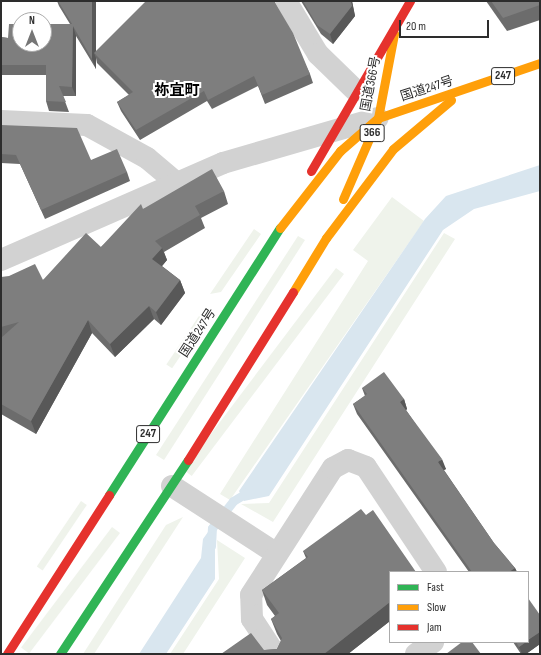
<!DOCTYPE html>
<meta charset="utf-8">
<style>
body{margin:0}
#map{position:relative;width:541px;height:655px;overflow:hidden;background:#fff;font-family:"Sofia Sans Condensed","Noto Sans JP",sans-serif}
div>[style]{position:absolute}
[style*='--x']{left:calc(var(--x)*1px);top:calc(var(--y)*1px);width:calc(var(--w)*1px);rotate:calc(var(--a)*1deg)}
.green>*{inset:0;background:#eff3eb;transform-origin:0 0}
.water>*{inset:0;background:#d9e6ef}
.stream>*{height:9px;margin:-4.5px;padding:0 4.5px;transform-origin:4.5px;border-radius:4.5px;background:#d9e6ef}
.street>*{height:22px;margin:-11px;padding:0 11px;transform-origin:11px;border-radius:11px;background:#d2d2d2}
.fast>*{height:9px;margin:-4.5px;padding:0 4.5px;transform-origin:4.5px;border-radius:4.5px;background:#30b455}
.slow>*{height:9px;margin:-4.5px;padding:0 4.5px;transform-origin:4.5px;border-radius:4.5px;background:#ff9f0a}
.jam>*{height:9px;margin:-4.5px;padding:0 4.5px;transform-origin:4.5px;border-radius:4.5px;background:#e5322d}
.wall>*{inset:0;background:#6c6c6c}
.shaded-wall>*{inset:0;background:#585858}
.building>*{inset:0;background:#7e7e7e}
span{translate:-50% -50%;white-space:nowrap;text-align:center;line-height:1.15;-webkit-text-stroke:4px #fff;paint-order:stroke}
.shield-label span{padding:1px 3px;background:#fff;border:1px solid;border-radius:3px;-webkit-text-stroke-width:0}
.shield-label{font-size:12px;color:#2d2d2d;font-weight:700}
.street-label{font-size:13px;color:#2d2d2d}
.quarter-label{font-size:15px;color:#000;font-weight:700}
.frame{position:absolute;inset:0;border:2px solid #2d2d2d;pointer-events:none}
.legend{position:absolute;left:389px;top:571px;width:140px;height:72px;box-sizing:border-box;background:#fff;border:1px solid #ababab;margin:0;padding:5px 7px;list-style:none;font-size:12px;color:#2d2d2d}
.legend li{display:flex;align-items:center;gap:8px;height:20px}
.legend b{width:20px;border:1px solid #ababab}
.north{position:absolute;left:12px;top:12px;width:40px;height:40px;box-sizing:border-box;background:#fff;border:1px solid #ababab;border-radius:50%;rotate:0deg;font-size:11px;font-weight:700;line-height:16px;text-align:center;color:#2d2d2d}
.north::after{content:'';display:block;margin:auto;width:14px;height:18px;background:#767676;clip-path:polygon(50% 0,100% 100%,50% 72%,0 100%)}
.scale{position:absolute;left:399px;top:20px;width:90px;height:18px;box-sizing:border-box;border:2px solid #2d2d2d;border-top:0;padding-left:5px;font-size:12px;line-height:14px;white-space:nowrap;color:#2d2d2d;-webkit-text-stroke:3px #fff;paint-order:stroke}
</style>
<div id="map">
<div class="green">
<div style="clip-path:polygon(392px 197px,424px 221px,230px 500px,220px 494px,368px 261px,353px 250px)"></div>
<div style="clip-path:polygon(254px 229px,261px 234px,221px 292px,210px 294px)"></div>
<div style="clip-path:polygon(444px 233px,455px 239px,273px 522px,241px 504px,269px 503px)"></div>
<div style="clip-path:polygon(298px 236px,305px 240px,164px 460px,156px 455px)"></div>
<div style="left:336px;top:268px;width:10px;height:253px;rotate:37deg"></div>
<div style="left:201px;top:313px;width:7px;height:62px;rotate:34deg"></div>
<div style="left:81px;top:501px;width:7px;height:79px;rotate:34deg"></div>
<div style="clip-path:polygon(183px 517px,94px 654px,83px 654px,166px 525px)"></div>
<div style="left:112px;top:527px;width:10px;height:151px;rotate:37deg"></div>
<div style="clip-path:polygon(217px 540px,245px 558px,183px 654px,170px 654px,219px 579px)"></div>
</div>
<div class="water">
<div style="clip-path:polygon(540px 165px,540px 191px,474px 209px,443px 230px,269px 496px,244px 501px,239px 491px,425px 219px,446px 196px)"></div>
<div style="clip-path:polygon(208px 532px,215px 538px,215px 579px,166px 654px,139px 654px,201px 558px,203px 539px)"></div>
</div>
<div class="stream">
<div style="--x:211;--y:546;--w:18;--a:-87"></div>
<div style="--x:212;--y:528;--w:34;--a:-52"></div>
<div style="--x:233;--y:501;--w:21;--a:-31"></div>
</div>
<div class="street">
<div style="--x:286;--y:1;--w:62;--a:58.9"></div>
<div style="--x:318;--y:54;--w:52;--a:44.2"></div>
<div style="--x:1;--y:121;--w:86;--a:2.7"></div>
<div style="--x:87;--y:125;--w:68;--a:28.8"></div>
<div style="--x:147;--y:158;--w:39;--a:40"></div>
<div style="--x:1;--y:260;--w:242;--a:-23.6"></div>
<div style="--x:223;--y:163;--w:161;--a:-16.2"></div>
<div style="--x:172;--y:486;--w:125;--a:32.9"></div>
<div style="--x:275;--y:654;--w:42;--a:-123.3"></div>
<div style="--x:252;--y:619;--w:24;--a:-92"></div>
<div style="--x:251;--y:595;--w:151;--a:-57.2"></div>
<div style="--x:333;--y:468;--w:17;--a:-28"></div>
<div style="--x:348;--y:460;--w:19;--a:21"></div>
<div style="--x:366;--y:467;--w:126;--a:56.3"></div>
<div style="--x:416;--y:654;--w:21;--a:-35"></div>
</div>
<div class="fast">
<div style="--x:109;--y:495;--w:317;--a:-57.4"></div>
<div style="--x:60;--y:654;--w:232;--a:-56.6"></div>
</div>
<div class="slow">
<div style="--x:343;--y:199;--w:88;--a:-66.6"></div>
<div style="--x:378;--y:118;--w:86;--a:-79.2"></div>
<div style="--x:280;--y:228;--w:98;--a:-52.1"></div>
<div style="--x:340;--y:151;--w:50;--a:-41"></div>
<div style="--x:378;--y:118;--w:171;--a:-18.8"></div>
<div style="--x:293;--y:292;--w:63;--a:-58.6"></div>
<div style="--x:326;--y:238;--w:111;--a:-53"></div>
<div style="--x:393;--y:149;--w:76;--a:-40.2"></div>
</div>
<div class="jam">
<div style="--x:311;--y:171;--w:197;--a:-59.8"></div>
<div style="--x:188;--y:460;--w:198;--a:-58"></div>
<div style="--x:7;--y:654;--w:189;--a:-57.3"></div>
</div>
<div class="wall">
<div style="clip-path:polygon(57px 1px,96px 1px,96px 51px,275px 1px,275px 3px,310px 74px,313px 83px,265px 104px,258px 86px,212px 109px,207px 101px,140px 140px,121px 111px,117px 102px,129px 95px,97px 63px,96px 58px,96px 69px,76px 36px,76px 96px,63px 96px,69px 112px,49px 111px,46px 101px,46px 75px,2px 75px,2px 98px,1px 98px,1px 37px,8px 38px,70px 24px,59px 6px)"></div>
<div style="clip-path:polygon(301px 1px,352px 1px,355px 16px,333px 44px,321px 34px)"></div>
<div style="clip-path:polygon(486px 1px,540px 1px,540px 20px,507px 31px)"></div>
<div style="clip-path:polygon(1px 125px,91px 160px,127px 172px,130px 181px,45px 219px,20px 164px,1px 163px)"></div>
<div style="clip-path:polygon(224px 191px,228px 204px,201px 218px,205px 228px,164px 252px,167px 260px,162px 266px,180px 280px,185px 293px,161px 325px,154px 319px,115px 357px,92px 333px,36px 434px,1px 414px,1px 277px,43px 280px,101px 247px,143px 209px)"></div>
<div style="clip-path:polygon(362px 388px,404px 399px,407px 409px,406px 410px,446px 469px,444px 470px,494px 543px,515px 568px,517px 572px,469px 572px,357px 414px,353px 404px,365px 396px)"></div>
<div style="clip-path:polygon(303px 551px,390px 572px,390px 621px,348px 654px,221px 654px,277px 649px,281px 641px,277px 634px,271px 619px,275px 616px,267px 605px,262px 590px,306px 558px)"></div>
<div style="clip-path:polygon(540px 615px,540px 644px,526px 654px,521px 654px,513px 642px,528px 642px)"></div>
</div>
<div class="shaded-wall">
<div style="clip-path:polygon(92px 1px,96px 1px,96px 55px,94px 53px,96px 58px,96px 69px,92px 59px)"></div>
<div style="clip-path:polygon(351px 1px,352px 1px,355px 16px,333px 44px,330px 34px)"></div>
<div style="clip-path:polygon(73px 26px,76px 36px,76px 96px,72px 87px)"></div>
<div style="clip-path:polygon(1px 71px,2px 75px,2px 98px,1px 95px)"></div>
<div style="clip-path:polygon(162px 248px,167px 260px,157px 272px,152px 259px)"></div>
<div style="clip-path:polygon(180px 280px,185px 293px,161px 325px,156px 312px)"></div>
<div style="clip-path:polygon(149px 306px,154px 319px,115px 357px,110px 344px)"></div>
<div style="clip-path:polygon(88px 320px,92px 333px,36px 434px,31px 421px)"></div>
<div style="clip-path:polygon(404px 399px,407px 409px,404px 412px,400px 402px)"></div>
<div style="clip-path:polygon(442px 459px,446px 469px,442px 471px,438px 462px)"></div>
<div style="clip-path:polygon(515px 568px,517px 572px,509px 572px)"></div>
<div style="clip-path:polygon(390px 602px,390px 621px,348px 654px,324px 654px)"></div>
<div style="clip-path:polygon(540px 632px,540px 644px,526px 654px,522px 654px,519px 647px,526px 642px,528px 642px,528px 640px)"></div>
</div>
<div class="building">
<div style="clip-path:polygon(58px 1px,92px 1px,92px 59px,73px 26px,72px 87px,59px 86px,66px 102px,46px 101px,46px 65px,1px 65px,1px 37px,8px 38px,9px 24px,20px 24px,20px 44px,44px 44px,44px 24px,72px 24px)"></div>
<div style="clip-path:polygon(146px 1px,274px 1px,293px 33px,310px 74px,262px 95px,254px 76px,208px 100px,204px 91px,136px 130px,117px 102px,133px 92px,94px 53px)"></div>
<div style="clip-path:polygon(303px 1px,351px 1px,352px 6px,330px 34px,317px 25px)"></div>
<div style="clip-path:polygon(491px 1px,540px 1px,540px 5px,503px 18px)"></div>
<div style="clip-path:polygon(1px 125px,77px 128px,91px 160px,117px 149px,127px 172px,41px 210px,16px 155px,1px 154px)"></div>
<div style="clip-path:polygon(212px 169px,224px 191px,195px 206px,200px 215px,155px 241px,162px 248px,152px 259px,180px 280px,156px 312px,149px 306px,110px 344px,88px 320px,31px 421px,1px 404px,1px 338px,19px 322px,1px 327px,1px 277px,9px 276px,35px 264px,43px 280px,86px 233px,101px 247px,141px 204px,143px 209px)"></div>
<div style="clip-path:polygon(384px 372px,404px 399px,400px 402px,442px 459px,438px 462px,494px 543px,515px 568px,509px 572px,472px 572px,353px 404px,367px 394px,362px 388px)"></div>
<div style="clip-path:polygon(361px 509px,366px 515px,373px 510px,416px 572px,390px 572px,390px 602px,324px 654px,221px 654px,251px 633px,264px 650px,277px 649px,282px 638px,271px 619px,279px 613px,262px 590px,308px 557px,303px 551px)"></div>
<div style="clip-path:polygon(528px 598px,540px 615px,540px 632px,528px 640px)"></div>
<div style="clip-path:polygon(462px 642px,472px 642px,481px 654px,446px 654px)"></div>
<div style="clip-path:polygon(516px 642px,526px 642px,519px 647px)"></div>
</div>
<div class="shield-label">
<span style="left:503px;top:76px">247</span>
<span style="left:372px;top:133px">366</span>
<span style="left:148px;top:434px">247</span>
</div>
<div class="street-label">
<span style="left:371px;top:84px;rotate:-79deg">国道366号</span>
<span style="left:427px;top:89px;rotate:-18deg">国道247号</span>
<span style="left:198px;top:333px;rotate:-57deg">国道247号</span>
</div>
<div class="quarter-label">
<span style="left:177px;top:91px">祢宜町</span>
</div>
<div class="frame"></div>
<ul class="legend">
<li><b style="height:5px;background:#30b455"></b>Fast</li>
<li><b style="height:5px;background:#ff9f0a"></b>Slow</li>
<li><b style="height:5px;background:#e5322d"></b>Jam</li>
</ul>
<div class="north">N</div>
<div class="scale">20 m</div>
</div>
